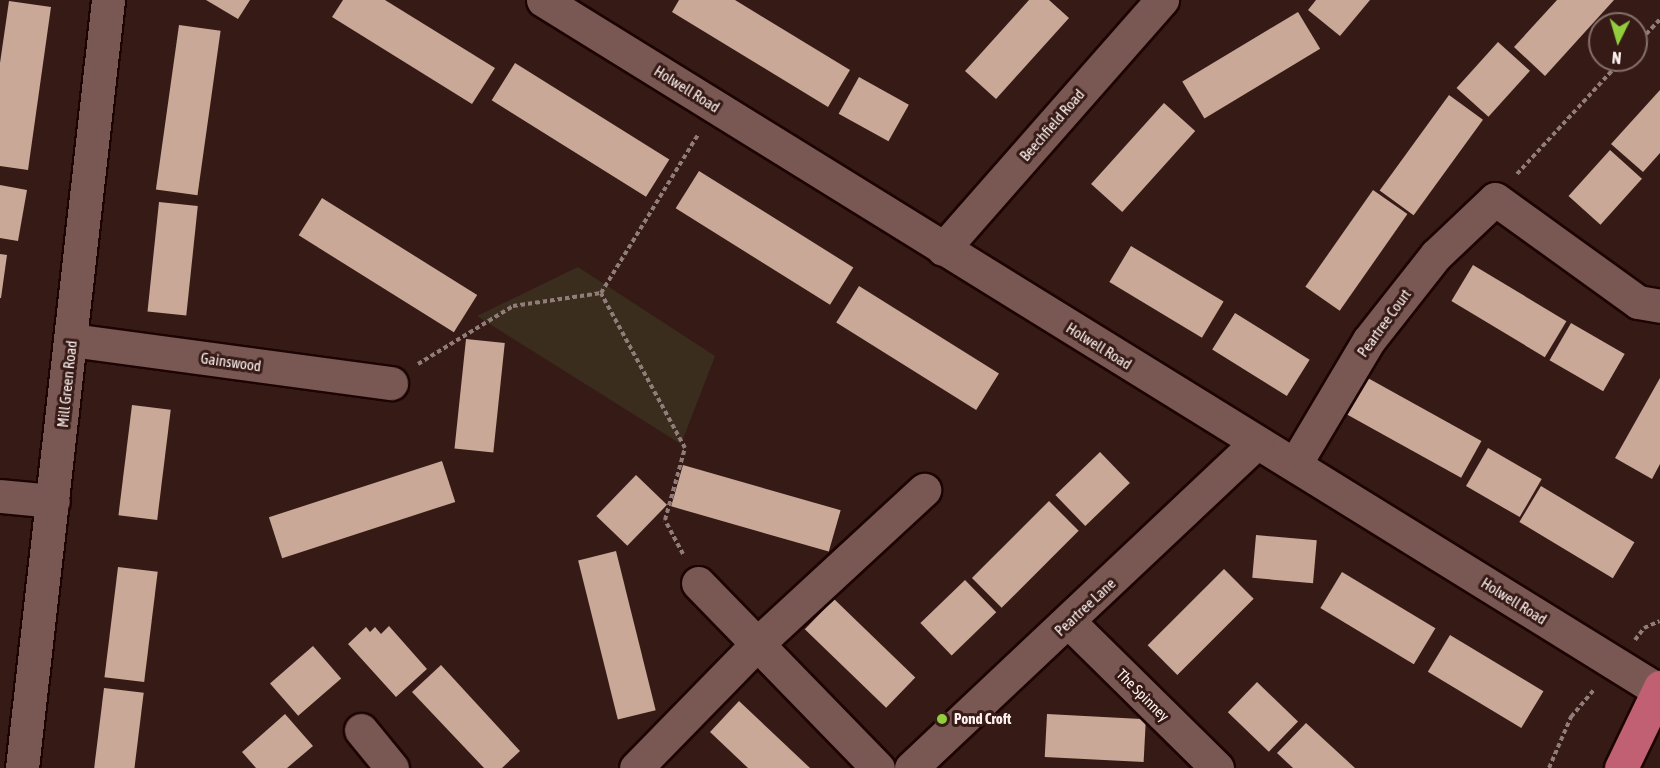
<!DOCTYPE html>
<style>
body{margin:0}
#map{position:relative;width:1660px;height:768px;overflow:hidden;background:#361a16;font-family:"Asap Condensed",sans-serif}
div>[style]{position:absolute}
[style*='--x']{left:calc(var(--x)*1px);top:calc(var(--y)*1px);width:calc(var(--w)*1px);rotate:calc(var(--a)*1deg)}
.green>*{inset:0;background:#3a2d1e}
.building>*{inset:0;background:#c9a897;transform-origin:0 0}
.path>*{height:4px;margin-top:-2px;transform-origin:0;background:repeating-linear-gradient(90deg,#907c78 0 4.5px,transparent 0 7.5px)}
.roads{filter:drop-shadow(2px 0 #1c0403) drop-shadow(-2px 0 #1c0403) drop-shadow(0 2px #1c0403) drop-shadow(0 -2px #1c0403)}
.minor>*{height:33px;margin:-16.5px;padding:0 16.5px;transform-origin:16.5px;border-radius:16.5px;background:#795752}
.tertiary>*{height:33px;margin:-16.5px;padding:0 16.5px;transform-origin:16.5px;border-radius:16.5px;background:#795752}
.primary>*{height:33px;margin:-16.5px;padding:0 16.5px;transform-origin:16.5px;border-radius:16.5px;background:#c16072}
.dots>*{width:16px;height:16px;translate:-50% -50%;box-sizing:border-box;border:3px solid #361a16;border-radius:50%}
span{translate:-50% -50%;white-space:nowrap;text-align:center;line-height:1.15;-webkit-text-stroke:6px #361a16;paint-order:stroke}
.street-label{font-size:15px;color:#fcf0ee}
.poi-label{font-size:15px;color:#fcf0ee;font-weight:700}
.left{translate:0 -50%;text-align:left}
.north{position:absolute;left:1588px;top:12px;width:60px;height:60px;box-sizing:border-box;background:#361a16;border:2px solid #85706c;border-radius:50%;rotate:185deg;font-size:16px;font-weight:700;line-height:24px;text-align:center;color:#fcf0ee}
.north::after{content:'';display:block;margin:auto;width:21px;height:27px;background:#92cd3e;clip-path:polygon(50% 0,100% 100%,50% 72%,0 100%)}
</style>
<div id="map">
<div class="green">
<div style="clip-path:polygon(578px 267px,715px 356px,681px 444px,477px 316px)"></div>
</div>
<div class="building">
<div style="clip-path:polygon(206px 0,250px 0,238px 19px)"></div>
<div style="clip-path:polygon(343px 0,385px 0,495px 68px,472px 104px,332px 17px)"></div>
<div style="clip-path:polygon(679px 0,735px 0,850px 70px,828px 107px,672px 12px)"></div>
<div style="clip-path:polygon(1029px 0,1049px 0,1069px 18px,996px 99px,965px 71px)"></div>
<div style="clip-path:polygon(1316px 0,1370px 0,1340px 36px,1308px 10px)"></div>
<div style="clip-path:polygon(1557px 0,1614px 0,1545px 76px,1514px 47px)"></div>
<div style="clip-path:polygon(9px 1px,51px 7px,28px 170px,0 166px,0 63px)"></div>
<div style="left:1298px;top:12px;width:43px;height:135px;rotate:59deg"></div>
<div style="left:179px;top:25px;width:42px;height:166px;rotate:8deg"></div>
<div style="left:1498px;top:42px;width:43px;height:62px;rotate:42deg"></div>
<div style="left:515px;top:63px;width:182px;height:44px;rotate:32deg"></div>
<div style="left:859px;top:77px;width:57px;height:42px;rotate:29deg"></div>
<div style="clip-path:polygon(1660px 90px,1660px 153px,1643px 172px,1611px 144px)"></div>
<div style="left:1449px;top:95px;width:42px;height:118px;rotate:36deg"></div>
<div style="left:1164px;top:103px;width:42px;height:109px;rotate:42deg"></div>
<div style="left:1610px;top:150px;width:43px;height:62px;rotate:42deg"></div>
<div style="left:699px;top:171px;width:182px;height:44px;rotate:32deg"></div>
<div style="clip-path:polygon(0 185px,27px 190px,18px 241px,0 238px)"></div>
<div style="left:1373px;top:190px;width:42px;height:118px;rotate:35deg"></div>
<div style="left:322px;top:198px;width:183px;height:44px;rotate:32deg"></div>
<div style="left:159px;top:202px;width:39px;height:110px;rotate:6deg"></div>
<div style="left:1131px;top:246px;width:108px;height:42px;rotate:31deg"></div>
<div style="clip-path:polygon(0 254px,7px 255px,1px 298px,0 298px)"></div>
<div style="left:1473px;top:265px;width:109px;height:42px;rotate:31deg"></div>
<div style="left:859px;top:286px;width:165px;height:43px;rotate:32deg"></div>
<div style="left:1235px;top:313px;width:88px;height:43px;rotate:32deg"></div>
<div style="left:1571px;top:323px;width:62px;height:43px;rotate:30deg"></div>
<div style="left:466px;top:339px;width:39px;height:110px;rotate:6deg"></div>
<div style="left:1366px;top:377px;width:132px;height:42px;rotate:29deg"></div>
<div style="clip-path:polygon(1660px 378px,1660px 464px,1652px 479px,1615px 458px)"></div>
<div style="left:132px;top:405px;width:39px;height:111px;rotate:7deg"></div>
<div style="left:1488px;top:448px;width:62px;height:44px;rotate:30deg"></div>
<div style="left:1100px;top:452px;width:43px;height:62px;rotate:46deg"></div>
<div style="left:442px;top:461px;width:43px;height:182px;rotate:72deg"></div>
<div style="left:683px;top:465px;width:164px;height:43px;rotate:16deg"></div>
<div style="left:636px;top:475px;width:43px;height:57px;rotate:44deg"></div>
<div style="left:1541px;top:486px;width:109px;height:42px;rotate:31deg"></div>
<div style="left:1049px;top:501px;width:42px;height:109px;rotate:45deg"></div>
<div style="left:1256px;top:535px;width:61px;height:43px;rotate:5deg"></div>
<div style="left:616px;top:551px;width:164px;height:39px;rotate:76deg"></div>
<div style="left:118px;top:567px;width:40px;height:111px;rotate:7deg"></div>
<div style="left:1224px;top:569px;width:42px;height:108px;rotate:45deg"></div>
<div style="left:1342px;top:572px;width:109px;height:42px;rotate:31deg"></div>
<div style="left:965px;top:580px;width:45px;height:62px;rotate:46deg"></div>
<div style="left:834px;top:599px;width:113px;height:42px;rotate:44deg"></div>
<div style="clip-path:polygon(389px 626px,427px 669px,396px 697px,348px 644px,366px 627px,370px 632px,375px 627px,381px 634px)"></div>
<div style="left:1450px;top:635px;width:109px;height:43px;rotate:31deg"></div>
<div style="left:313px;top:646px;width:43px;height:57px;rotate:49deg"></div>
<div style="clip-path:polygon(441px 665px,520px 751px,502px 768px,484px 768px,412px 692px)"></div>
<div style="left:1257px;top:682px;width:57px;height:42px;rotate:44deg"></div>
<div style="left:104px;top:688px;width:40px;height:81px;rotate:7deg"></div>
<div style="clip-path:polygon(739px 701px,810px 768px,748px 768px,710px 732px)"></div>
<div style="clip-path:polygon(285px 714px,313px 746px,287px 768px,256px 768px,242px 752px)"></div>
<div style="left:1047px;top:714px;width:99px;height:43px;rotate:3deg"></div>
<div style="clip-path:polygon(1306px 723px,1355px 768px,1293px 768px,1277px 753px)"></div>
</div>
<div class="path">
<div style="--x:1636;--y:45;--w:35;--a:-47"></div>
<div style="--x:1517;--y:174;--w:155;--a:-47.4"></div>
<div style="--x:418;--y:364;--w:111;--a:-31.4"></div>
<div style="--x:513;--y:306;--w:89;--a:-8.4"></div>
<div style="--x:683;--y:554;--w:38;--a:-118"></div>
<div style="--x:665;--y:520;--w:75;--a:-74.5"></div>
<div style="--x:685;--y:448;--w:176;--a:-118.5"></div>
<div style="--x:601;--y:293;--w:185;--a:-58.5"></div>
<div style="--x:1635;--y:640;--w:15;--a:-53"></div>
<div style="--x:1644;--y:628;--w:17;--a:-24"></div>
<div style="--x:1549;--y:768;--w:56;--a:-66.7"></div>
<div style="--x:1571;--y:717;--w:35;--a:-50"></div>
</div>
<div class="roads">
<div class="minor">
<div style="--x:543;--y:0;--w:1311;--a:31.75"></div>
<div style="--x:943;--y:249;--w:332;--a:-48.7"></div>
<div style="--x:72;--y:340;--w:322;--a:7.7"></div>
<div style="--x:1295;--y:464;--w:144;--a:-59.2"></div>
<div style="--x:1369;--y:340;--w:108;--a:-51.8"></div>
<div style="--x:1436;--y:255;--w:81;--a:-43.5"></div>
<div style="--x:1495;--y:199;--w:176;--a:35.8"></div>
<div style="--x:1638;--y:302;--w:22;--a:10"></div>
<div style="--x:0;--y:496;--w:53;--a:5.4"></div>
<div style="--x:698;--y:583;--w:258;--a:45.8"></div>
<div style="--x:1069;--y:622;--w:208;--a:44.6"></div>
<div style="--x:361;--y:730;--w:49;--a:50.8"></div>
<div style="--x:22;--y:768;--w:773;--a:-83.61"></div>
<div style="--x:636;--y:768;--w:172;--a:-45.7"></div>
<div style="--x:756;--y:645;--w:229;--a:-42.7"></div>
</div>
<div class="tertiary">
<div style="--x:911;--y:768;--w:474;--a:-43.3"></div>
</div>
<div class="primary">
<div style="--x:1621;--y:768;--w:90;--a:-64.3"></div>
</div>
</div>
<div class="dots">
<div style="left:942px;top:719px;background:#92cd3e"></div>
</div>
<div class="street-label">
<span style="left:687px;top:89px;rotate:32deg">Holwell Road</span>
<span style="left:1052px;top:125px;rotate:-49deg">Beechfield Road</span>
<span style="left:1384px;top:323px;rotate:-54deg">Peartree Court</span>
<span style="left:1099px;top:346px;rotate:32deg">Holwell Road</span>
<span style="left:231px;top:362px;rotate:8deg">Gainswood</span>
<span style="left:67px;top:384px;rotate:-84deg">Mill Green Road</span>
<span style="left:1514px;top:601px;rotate:32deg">Holwell Road</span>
<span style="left:1085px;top:607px;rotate:-43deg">Peartree Lane</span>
<span style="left:1143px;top:695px;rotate:45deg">The Spinney</span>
</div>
<div class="poi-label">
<span class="left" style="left:954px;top:719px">Pond Croft</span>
</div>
<div class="north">N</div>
</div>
